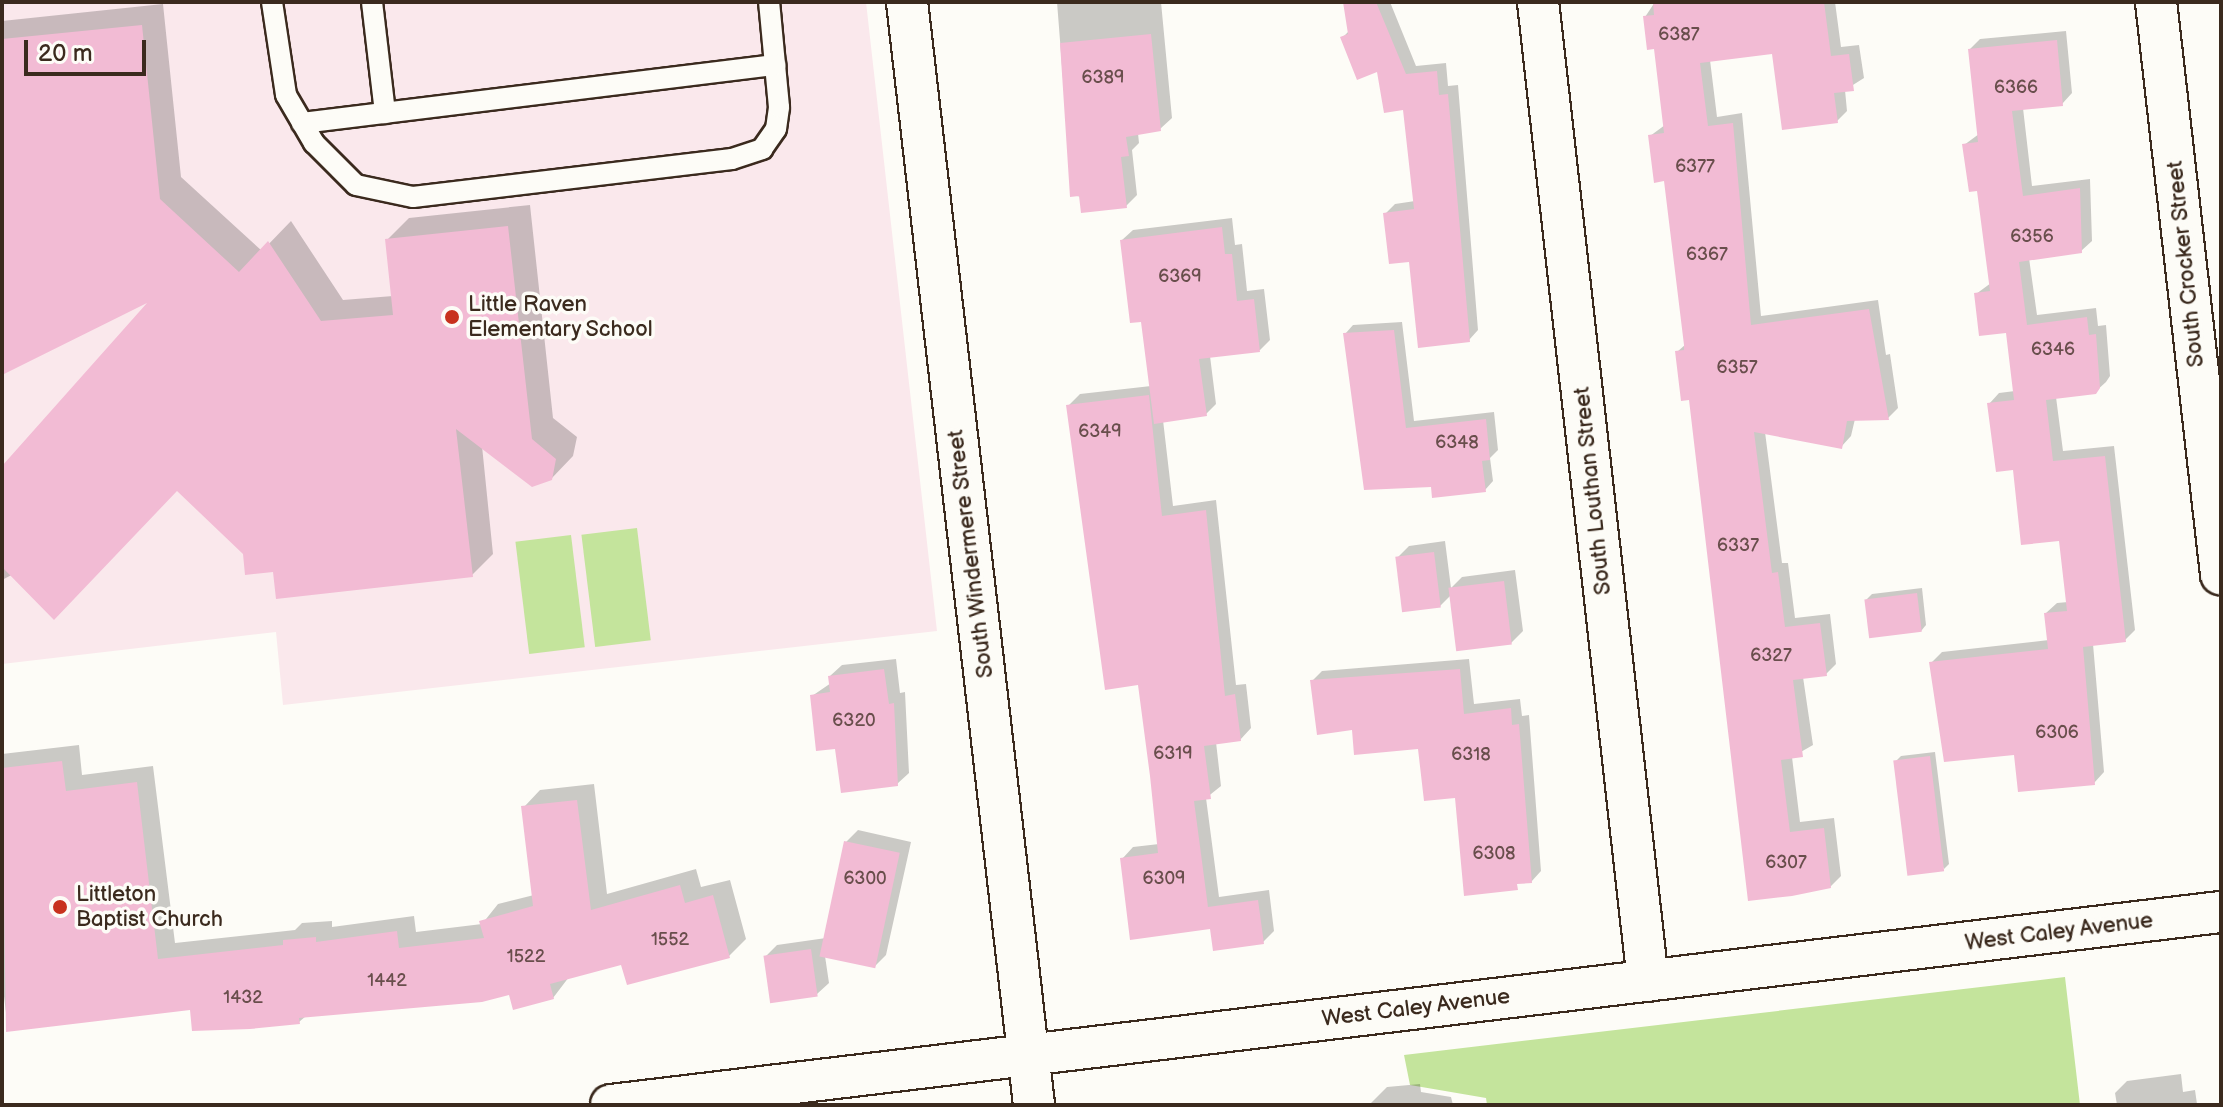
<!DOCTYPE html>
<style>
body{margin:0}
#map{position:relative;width:2223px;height:1107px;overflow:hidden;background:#fdfcf7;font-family:"Balsamiq Sans",sans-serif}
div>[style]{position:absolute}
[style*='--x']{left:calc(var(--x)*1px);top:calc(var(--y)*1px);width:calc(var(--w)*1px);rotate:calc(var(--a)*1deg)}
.built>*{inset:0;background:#fae8ec}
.green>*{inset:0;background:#c4e49c;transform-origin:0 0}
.shadow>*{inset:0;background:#0003}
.building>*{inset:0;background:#f2bbd4;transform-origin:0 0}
.roads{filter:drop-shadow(2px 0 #3b2a1e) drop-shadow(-2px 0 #3b2a1e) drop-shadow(0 2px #3b2a1e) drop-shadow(0 -2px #3b2a1e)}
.lane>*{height:20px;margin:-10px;padding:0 10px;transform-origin:10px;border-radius:10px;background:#fdfcf7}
.street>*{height:40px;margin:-20px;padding:0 20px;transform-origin:20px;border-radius:20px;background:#fdfcf7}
.dots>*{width:22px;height:22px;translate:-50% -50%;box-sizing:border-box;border:4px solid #fdfcf7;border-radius:50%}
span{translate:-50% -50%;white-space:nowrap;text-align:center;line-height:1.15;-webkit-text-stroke:7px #fdfcf7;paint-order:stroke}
.number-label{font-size:18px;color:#694e4c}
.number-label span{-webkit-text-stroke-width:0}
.street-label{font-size:22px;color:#3b2a1e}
.poi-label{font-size:22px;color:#3b2a1e}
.left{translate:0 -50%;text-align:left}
.frame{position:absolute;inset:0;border:4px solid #3b2a1e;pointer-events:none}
.scale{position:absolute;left:24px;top:40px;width:122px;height:36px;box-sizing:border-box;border:4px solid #3b2a1e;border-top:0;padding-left:10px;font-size:24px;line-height:28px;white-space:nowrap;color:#3b2a1e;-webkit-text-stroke:6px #fdfcf7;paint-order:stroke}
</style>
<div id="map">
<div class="built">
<div style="clip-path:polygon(2px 2px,866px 2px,937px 631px,283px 705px,276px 632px,2px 664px)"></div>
</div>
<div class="green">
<div style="left:637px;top:528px;width:113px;height:56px;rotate:83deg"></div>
<div style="left:571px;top:535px;width:113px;height:56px;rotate:83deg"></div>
<div style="clip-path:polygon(2065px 977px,2080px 1105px,1487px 1105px,1486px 1098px,1410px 1085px,1404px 1055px)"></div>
</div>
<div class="shadow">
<div style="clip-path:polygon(1057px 2px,1161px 2px,1172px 118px,1160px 129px,1138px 133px,1139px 143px,1132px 150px,1137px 195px,1126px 206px,1072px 195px)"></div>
<div style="clip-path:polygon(1345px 2px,1390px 2px,1416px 66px,1446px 63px,1448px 86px,1458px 85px,1478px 330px,1469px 340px,1385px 214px,1395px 204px,1415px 201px,1404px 108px,1378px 70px,1342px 38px,1349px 31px)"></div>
<div style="clip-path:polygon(1655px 2px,1835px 2px,1841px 47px,1859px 45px,1864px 78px,1845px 90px,1847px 111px,1837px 121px,1774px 52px,1710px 60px,1717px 117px,1742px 113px,1761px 316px,1878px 300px,1886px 355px,1890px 354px,1898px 408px,1888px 418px,1855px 419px,1851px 436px,1841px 447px,1765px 432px,1782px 563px,1788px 563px,1795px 618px,1830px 614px,1836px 664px,1826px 674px,1803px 677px,1813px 745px,1792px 757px,1800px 822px,1834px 818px,1841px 876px,1830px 887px,1749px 898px,1691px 397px,1677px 352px,1686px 344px,1666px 179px,1650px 136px,1665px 125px,1656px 46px,1645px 17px)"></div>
<div style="clip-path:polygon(163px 4px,181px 177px,262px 251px,291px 221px,343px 300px,393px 296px,387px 240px,409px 218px,530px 205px,553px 418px,577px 437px,573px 456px,551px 479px,482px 446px,493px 554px,472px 575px,275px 570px,245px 553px,178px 488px,2px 580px,2px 469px,154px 297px,2px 373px,2px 21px)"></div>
<div style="clip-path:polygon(2066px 31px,2072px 93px,2062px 104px,2023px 108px,2032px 186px,2090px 179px,2092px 241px,2081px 251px,2029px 258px,2037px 315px,2096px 308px,2098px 326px,2106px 325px,2110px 376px,2106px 382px,2095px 392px,2056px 397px,2063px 451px,2114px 446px,2135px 630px,2125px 640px,2093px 644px,2104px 772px,2094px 783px,2016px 753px,1932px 662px,1942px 652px,2049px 640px,2046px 613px,2057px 603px,2068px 602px,2061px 539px,2015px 468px,1989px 404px,1999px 393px,2015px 391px,2007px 330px,1976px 294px,1991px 283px,1978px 189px,1964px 145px,1979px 134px,1970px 49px,1980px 39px)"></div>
<div style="clip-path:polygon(1232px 218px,1235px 245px,1242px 244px,1247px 291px,1264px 289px,1270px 340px,1260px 350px,1210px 356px,1216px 404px,1206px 414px,1163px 420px,1173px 506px,1216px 500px,1236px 685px,1246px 684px,1251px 728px,1240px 740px,1216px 742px,1221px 786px,1206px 798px,1219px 897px,1269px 890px,1274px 931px,1263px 942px,1212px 927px,1122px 859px,1133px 847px,1159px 844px,1140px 683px,1068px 406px,1080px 394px,1151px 386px,1142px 319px,1122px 240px,1133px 230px)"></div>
<div style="clip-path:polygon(1402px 322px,1414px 421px,1494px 412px,1498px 450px,1490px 458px,1493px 481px,1485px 490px,1433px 485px,1345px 334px,1353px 325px)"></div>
<div style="clip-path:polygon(1445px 541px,1451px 588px,1462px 577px,1515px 570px,1523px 631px,1511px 643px,1451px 595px,1440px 606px,1398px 557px,1409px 546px)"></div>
<div style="clip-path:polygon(1922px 588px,1926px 625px,1921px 631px,1866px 600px,1872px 594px)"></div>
<div style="clip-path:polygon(896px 659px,900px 693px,905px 692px,909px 773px,897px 784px,837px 747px,812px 696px,831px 683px,830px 676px,842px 665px)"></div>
<div style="clip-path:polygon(1469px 659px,1474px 704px,1520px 699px,1522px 716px,1529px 715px,1541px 871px,1531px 882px,1420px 747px,1354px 728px,1312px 681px,1322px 671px)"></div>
<div style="clip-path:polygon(79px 745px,82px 775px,153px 766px,175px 943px,295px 930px,302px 923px,332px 921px,332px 927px,414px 916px,416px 932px,482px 924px,498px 904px,534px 895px,524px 807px,540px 790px,594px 784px,607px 894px,696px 869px,701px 887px,730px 880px,746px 939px,729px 956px,623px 963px,569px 977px,553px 998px,510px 992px,306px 1016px,299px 1022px,192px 1008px,8px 1029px,2px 980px,2px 754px)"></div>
<div style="clip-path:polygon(1935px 752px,1949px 864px,1944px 869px,1895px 762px,1901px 756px)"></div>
<div style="clip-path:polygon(858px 830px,911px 842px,886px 955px,874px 967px,825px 956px,829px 983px,817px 994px,766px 956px,777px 945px,826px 938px,846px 842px)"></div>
<div style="clip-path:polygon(2181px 1074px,2183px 1092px,2195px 1090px,2197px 1104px,2207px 1105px,2117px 1105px,2115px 1093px,2127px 1081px)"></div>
<div style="clip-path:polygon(1420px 1084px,1421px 1092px,1451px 1097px,1453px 1105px,1369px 1105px,1387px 1087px)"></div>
</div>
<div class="building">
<div style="clip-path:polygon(1343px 2px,1376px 2px,1406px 74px,1437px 71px,1439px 95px,1448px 94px,1470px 342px,1418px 348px,1409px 262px,1389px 264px,1383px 213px,1414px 209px,1403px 110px,1384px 113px,1377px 72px,1357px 80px,1340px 37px,1348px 34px)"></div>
<div style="clip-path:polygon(1653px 2px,1824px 2px,1831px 56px,1849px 54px,1854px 91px,1834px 93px,1838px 123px,1782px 130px,1772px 54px,1700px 63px,1708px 126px,1733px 123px,1751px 325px,1869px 309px,1889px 420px,1847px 421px,1842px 449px,1754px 432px,1772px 573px,1778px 572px,1785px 627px,1820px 623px,1827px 676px,1793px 680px,1803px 757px,1781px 760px,1790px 832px,1824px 828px,1831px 888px,1792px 896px,1748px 901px,1689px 400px,1681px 401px,1675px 351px,1684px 350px,1684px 345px,1664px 181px,1654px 183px,1648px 135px,1664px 133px,1654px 49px,1647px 50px,1643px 16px,1654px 15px)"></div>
<div style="clip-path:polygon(142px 25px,160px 199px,239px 272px,268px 241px,321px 321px,393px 315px,385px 239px,508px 226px,532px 439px,556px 459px,552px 480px,532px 487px,456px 429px,473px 577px,276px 599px,273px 572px,245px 575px,243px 554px,177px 491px,54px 620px,2px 567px,2px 466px,147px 303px,2px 375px,2px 39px)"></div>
<div style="clip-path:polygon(1151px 34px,1161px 131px,1126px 137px,1129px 156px,1121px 157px,1127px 208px,1081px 213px,1079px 196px,1070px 197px,1060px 43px)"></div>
<div style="clip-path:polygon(2057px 40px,2063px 106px,2012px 111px,2023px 196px,2080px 188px,2082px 253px,2019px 262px,2027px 325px,2087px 317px,2089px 335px,2096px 334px,2100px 388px,2096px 394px,2046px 400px,2053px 461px,2105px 456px,2126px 642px,2083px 647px,2095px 785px,2018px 792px,2014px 755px,1944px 762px,1929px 662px,2048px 649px,2044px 613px,2067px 611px,2059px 541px,2021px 545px,2013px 470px,1996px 472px,1987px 403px,2014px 400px,2006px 333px,1979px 336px,1974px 293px,1990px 291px,1977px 191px,1969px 192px,1962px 144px,1978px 142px,1968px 49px)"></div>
<div style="clip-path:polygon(1222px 227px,1225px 254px,1232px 254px,1237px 301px,1254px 299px,1260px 352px,1199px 359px,1207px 416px,1154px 424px,1141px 322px,1130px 323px,1120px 240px)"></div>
<div style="clip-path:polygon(1394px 330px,1406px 428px,1486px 419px,1490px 460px,1482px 461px,1486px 492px,1432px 498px,1431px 487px,1364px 490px,1343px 333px)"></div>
<div style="clip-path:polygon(1149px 395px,1162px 516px,1206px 510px,1225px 696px,1235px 694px,1241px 741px,1204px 746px,1211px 799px,1194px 801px,1208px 907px,1258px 900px,1264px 944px,1213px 951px,1210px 929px,1130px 940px,1120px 858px,1158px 853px,1150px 776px,1138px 685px,1105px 690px,1066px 405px)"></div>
<div style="left:1434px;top:552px;width:56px;height:39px;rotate:83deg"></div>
<div style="left:1504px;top:581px;width:64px;height:56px;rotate:83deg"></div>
<div style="left:1917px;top:593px;width:39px;height:53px;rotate:83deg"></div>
<div style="clip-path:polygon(884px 669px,889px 704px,894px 703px,898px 786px,841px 793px,835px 749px,816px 751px,810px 695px,830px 692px,828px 676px)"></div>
<div style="clip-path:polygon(1460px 669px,1464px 714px,1511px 708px,1512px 725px,1519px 724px,1532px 883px,1517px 884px,1518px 890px,1464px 896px,1455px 798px,1424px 801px,1418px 749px,1354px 755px,1352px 730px,1317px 735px,1310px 680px)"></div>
<div style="left:1930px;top:756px;width:116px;height:37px;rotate:83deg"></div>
<div style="clip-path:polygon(62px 761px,66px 791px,137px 782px,158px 959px,283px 945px,283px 940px,316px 937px,316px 942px,397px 931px,399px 948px,484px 938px,479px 921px,533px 906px,521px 806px,577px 800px,591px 910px,680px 885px,685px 903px,713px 895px,730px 958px,627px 985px,621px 965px,550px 984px,554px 999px,513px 1010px,509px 995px,482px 1002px,299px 1018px,300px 1024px,250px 1029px,192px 1031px,190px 1010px,6px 1032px,2px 768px)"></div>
<div style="left:844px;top:841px;width:57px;height:118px;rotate:12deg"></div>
<div style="left:811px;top:949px;width:48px;height:48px;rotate:82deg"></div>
</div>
<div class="roads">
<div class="lane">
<div style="--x:272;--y:2;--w:94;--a:81.4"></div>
<div style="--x:286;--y:95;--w:56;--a:59.7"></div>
<div style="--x:314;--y:143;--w:59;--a:45"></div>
<div style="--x:356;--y:185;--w:58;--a:11.9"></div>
<div style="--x:413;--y:197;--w:321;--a:-6.8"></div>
<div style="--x:732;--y:159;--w:32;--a:-18"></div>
<div style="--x:762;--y:149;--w:24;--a:-55"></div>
<div style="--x:776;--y:129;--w:22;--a:-82"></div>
<div style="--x:779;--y:107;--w:105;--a:-95.4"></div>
<div style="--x:372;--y:2;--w:112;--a:83.3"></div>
<div style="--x:302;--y:123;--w:477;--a:-7"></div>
</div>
<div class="street">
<div style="--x:907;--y:2;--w:1110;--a:83.43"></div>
<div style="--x:1538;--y:2;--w:985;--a:83.59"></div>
<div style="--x:2156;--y:2;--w:576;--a:83.52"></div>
<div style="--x:611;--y:1105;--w:1622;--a:-6.84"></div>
</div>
</div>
<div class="dots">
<div style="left:452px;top:317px;background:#c8321e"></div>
<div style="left:60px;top:907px;background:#c8321e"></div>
</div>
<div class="number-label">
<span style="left:1679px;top:35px">6387</span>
<span style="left:1103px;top:78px">6389</span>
<span style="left:2016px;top:88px">6366</span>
<span style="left:1695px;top:167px">6377</span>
<span style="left:2032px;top:237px">6356</span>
<span style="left:1707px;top:255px">6367</span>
<span style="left:1180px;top:277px">6369</span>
<span style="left:2053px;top:350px">6346</span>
<span style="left:1737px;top:368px">6357</span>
<span style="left:1100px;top:432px">6349</span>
<span style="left:1457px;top:443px">6348</span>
<span style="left:1738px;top:546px">6337</span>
<span style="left:1771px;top:656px">6327</span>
<span style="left:854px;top:721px">6320</span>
<span style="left:2057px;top:733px">6306</span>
<span style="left:1173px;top:754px">6319</span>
<span style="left:1471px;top:755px">6318</span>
<span style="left:1494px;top:854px">6308</span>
<span style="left:1786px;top:863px">6307</span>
<span style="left:865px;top:879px">6300</span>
<span style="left:1164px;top:879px">6309</span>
<span style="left:670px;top:940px">1552</span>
<span style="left:526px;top:957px">1522</span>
<span style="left:387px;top:981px">1442</span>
<span style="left:243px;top:998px">1432</span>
</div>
<div class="street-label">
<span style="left:2186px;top:264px;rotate:-96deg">South Crocker Street</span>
<span style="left:1593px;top:491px;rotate:-96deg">South Louthan Street</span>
<span style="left:971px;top:554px;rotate:-97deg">South Windermere Street</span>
<span style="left:2059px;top:932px;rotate:-7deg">West Caley Avenue</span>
<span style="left:1416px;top:1008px;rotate:-7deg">West Caley Avenue</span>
</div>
<div class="poi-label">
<span class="left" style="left:468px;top:317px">Little Raven<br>Elementary School</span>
<span class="left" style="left:76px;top:907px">Littleton<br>Baptist Church</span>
</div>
<div class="frame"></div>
<div class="scale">20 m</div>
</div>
